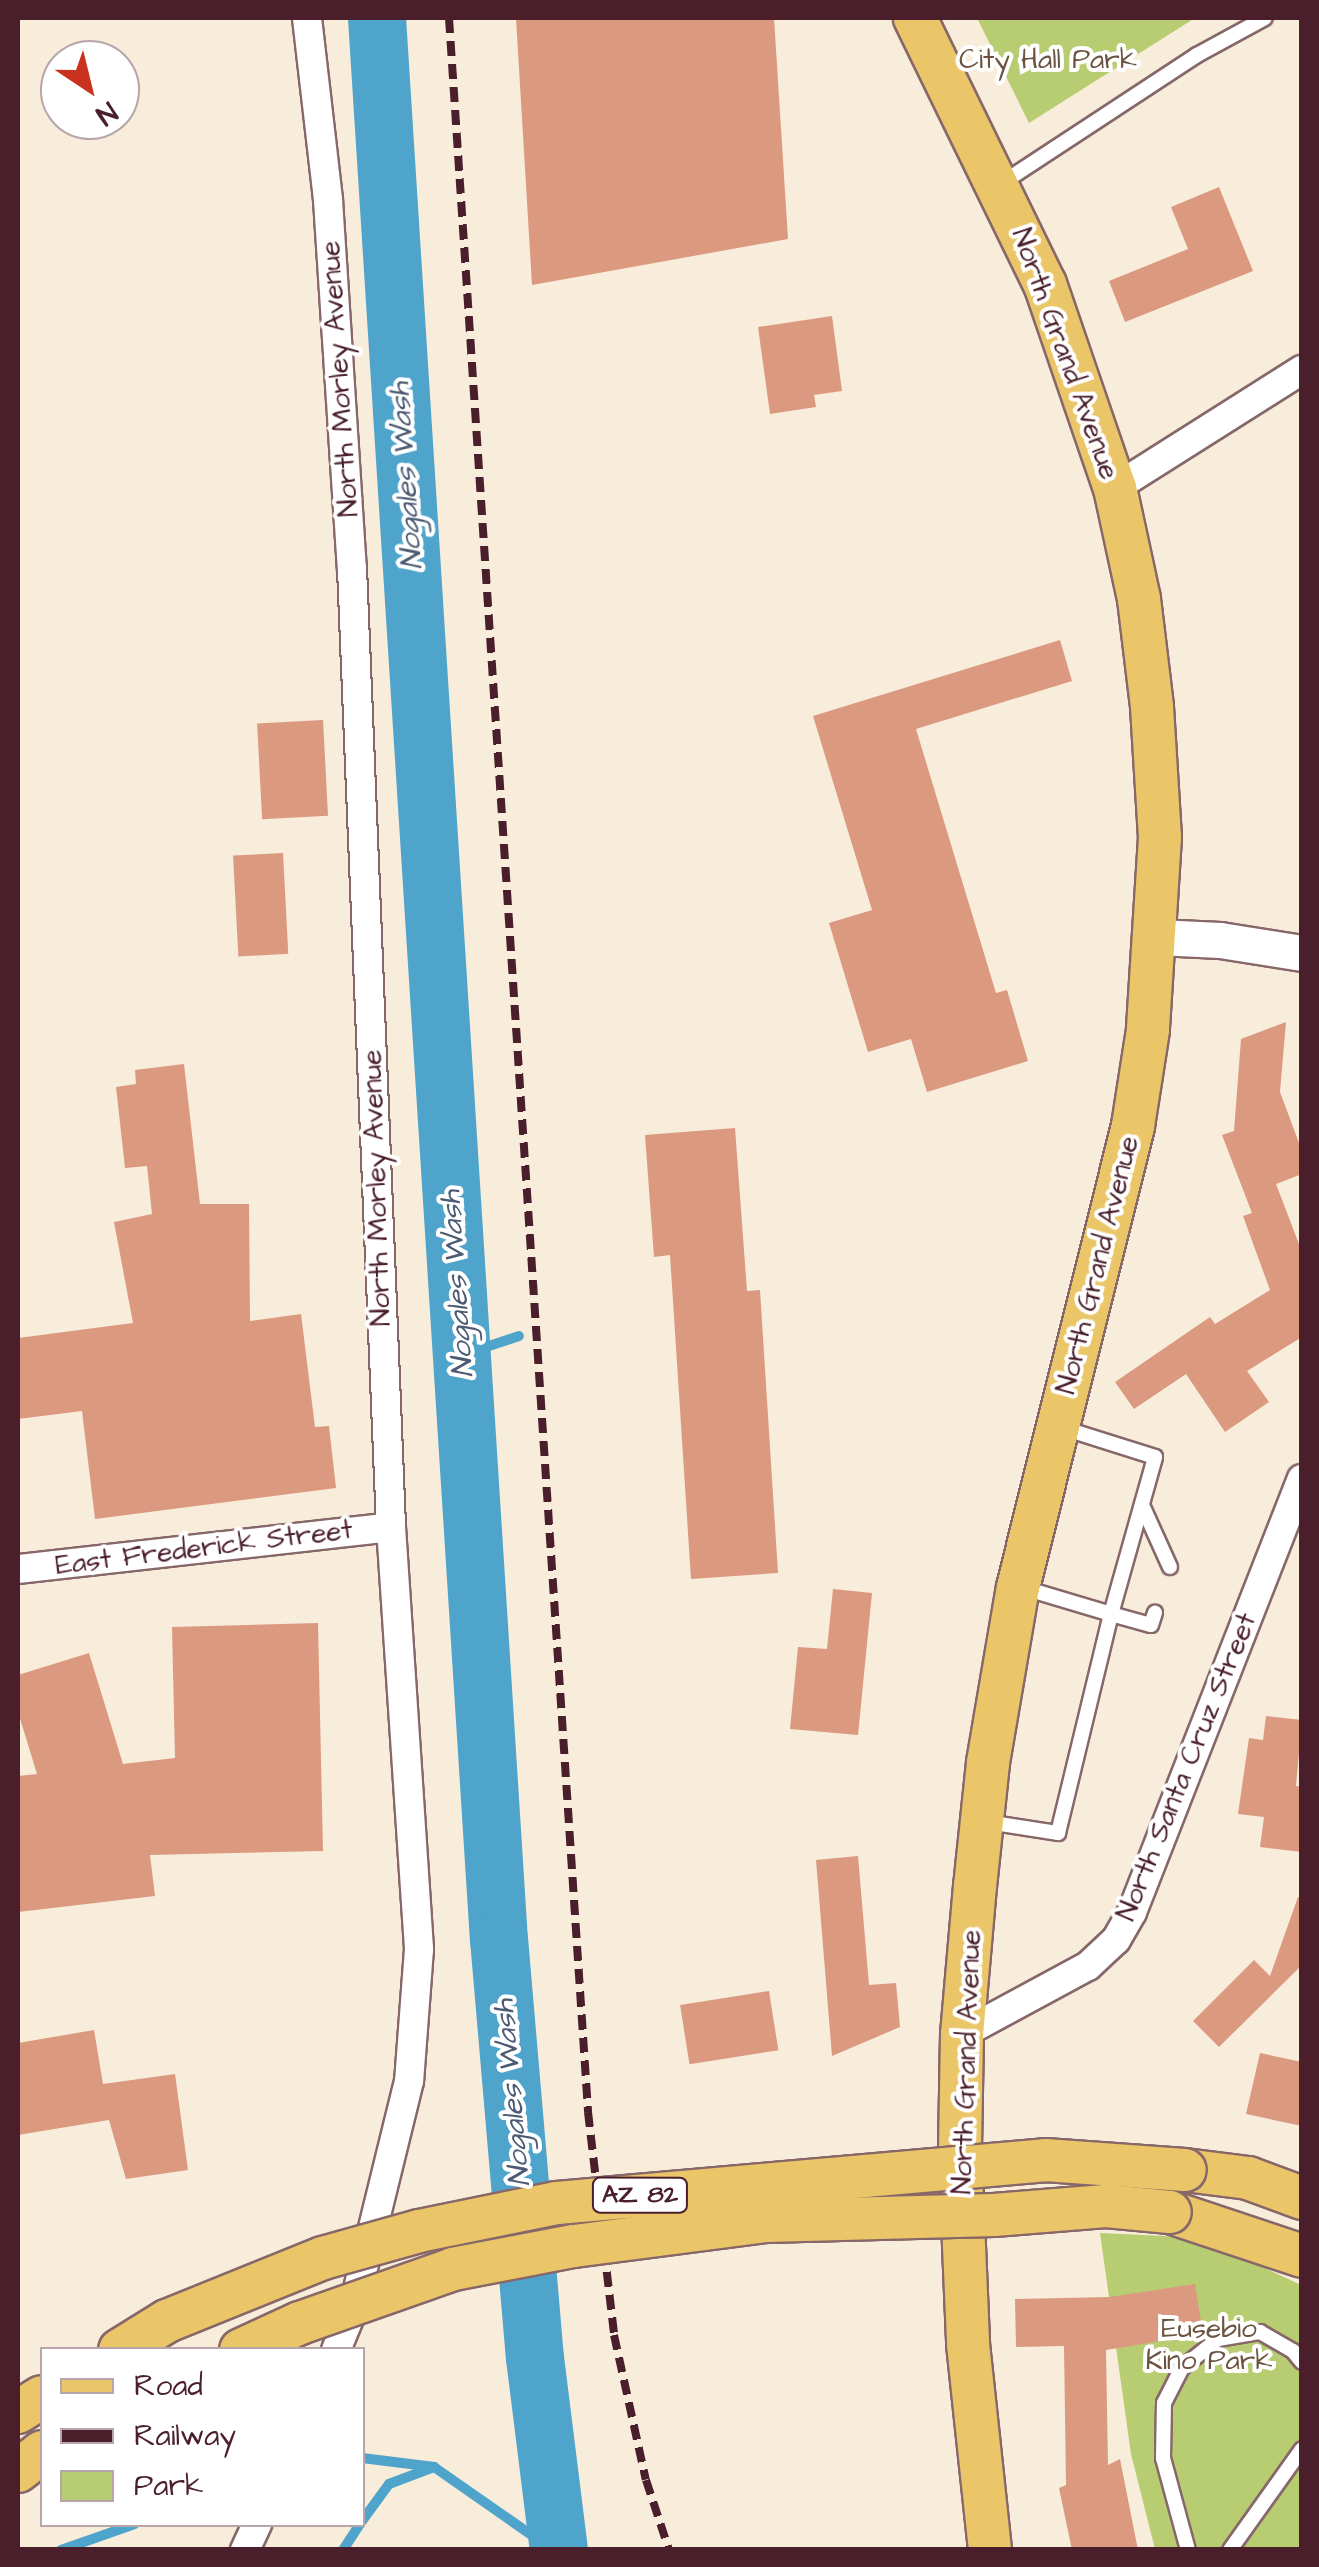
<!DOCTYPE html>
<style>
body{margin:0}
#map{position:relative;width:1319px;height:2567px;overflow:hidden;background:#f8ecdb;font-family:"Architects Daughter",sans-serif}
div>[style]{position:absolute}
[style*='--x']{left:calc(var(--x)*1px);top:calc(var(--y)*1px);width:calc(var(--w)*1px);rotate:calc(var(--a)*1deg)}
.green>*{inset:0;background:#b8cd71}
.stream>*{height:10px;margin:-5px;padding:0 5px;transform-origin:5px;border-radius:5px;background:#4ea4ca}
.river>*{height:58px;margin:-29px;padding:0 29px;transform-origin:29px;border-radius:29px;background:#4ea4ca}
.building>*{inset:0;background:#db9980;transform-origin:0 0}
.roads{filter:drop-shadow(2px 0 #876769) drop-shadow(-2px 0 #876769) drop-shadow(0 2px #876769) drop-shadow(0 -2px #876769)}
.service>*{height:14px;margin:-7px;padding:0 7px;transform-origin:7px;border-radius:7px;background:#fff}
.minor>*{height:28px;margin:-14px;padding:0 14px;transform-origin:14px;border-radius:14px;background:#fff}
.tertiary>*{height:35px;margin:-17.5px;padding:0 17.5px;transform-origin:17.5px;border-radius:17.5px;background:#fff}
.primary>*{height:42px;margin:-21px;padding:0 21px;transform-origin:21px;border-radius:21px;background:#ebc669}
.rail>*{height:8px;margin-top:-4px;transform-origin:0;background:repeating-linear-gradient(90deg,#4a1f2b 0 15px,transparent 0 23px)}
.bridges{filter:drop-shadow(2px 0 #876769) drop-shadow(-2px 0 #876769) drop-shadow(0 2px #876769) drop-shadow(0 -2px #876769)}
.primary-bridge>*{height:42px;margin:-21px;padding:0 21px;transform-origin:21px;border-radius:21px;background:#ebc669}
span{translate:-50% -50%;white-space:nowrap;text-align:center;line-height:1.15;-webkit-text-stroke:8px #fff;paint-order:stroke}
.shield-label span{padding:2px 8px;background:#fff;border:2px solid;border-radius:8px;-webkit-text-stroke-width:0}
.shield-label{font-size:25px;color:#4a1f2b;font-weight:700}
.park-label{font-size:28px;color:#6b5340}
.street-label{font-size:28px;color:#4a1f2b}
.water-label{font-size:30px;color:#4c5b73;font-style:italic}
.frame{position:absolute;inset:0;border:20px solid #4a1f2b;pointer-events:none}
.legend{position:absolute;left:40px;top:2347px;width:325px;height:180px;box-sizing:border-box;background:#fff;border:2px solid #b7a5aa;margin:0;padding:12px 18px;list-style:none;font-size:30px;color:#4a1f2b}
.legend li{display:flex;align-items:center;gap:20px;height:50px}
.legend b{width:50px;border:2px solid #b7a5aa}
.north{position:absolute;left:40px;top:40px;width:100px;height:100px;box-sizing:border-box;background:#fff;border:2px solid #b7a5aa;border-radius:50%;rotate:145deg;font-size:28px;font-weight:700;line-height:40px;text-align:center;color:#4a1f2b}
.north::after{content:'';display:block;margin:auto;width:35px;height:45px;background:#c8321e;clip-path:polygon(50% 0,100% 100%,50% 72%,0 100%)}
</style>
<div id="map">
<div class="green">
<div style="clip-path:polygon(977px 18px,1195px 18px,1029px 123px)"></div>
<div style="clip-path:polygon(1100px 2233px,1165px 2236px,1226px 2250px,1301px 2285px,1301px 2549px,1155px 2549px,1131px 2454px)"></div>
</div>
<div class="stream">
<div style="--x:462;--y:1355;--w:60;--a:-18.4"></div>
<div style="--x:362;--y:2458;--w:73;--a:7.1"></div>
<div style="--x:434;--y:2467;--w:145;--a:34.9"></div>
<div style="--x:362;--y:2521;--w:46;--a:-53.9"></div>
<div style="--x:389;--y:2484;--w:48;--a:-20.7"></div>
<div style="--x:61;--y:2550;--w:78;--a:-19.4"></div>
<div style="--x:343;--y:2550;--w:31;--a:-57"></div>
</div>
<div class="river">
<div style="--x:377;--y:18;--w:1925;--a:86.37"></div>
<div style="--x:499;--y:1939;--w:421;--a:85.1"></div>
<div style="--x:535;--y:2358;--w:193;--a:82.9"></div>
</div>
<div class="building">
<div style="clip-path:polygon(516px 18px,774px 18px,788px 239px,532px 285px)"></div>
<div style="clip-path:polygon(1219px 187px,1253px 271px,1125px 322px,1109px 281px,1188px 249px,1171px 207px)"></div>
<div style="clip-path:polygon(832px 316px,842px 391px,814px 395px,816px 407px,770px 414px,758px 327px)"></div>
<div style="clip-path:polygon(1060px 640px,1072px 681px,916px 729px,996px 993px,1007px 990px,1028px 1061px,927px 1092px,911px 1039px,868px 1052px,829px 923px,872px 910px,813px 716px)"></div>
<div style="left:323px;top:720px;width:96px;height:66px;rotate:87deg"></div>
<div style="left:283px;top:853px;width:101px;height:50px;rotate:87deg"></div>
<div style="clip-path:polygon(1286px 1022px,1280px 1092px,1302px 1151px,1302px 1174px,1276px 1184px,1302px 1252px,1302px 1337px,1247px 1371px,1269px 1402px,1225px 1432px,1186px 1374px,1134px 1409px,1115px 1382px,1210px 1317px,1215px 1324px,1270px 1290px,1243px 1216px,1252px 1213px,1222px 1135px,1234px 1131px,1241px 1039px)"></div>
<div style="clip-path:polygon(184px 1064px,200px 1204px,249px 1204px,250px 1321px,301px 1314px,315px 1427px,329px 1426px,336px 1488px,95px 1519px,82px 1411px,18px 1419px,18px 1338px,133px 1323px,114px 1222px,152px 1214px,147px 1166px,125px 1168px,116px 1087px,136px 1084px,135px 1070px)"></div>
<div style="clip-path:polygon(735px 1128px,747px 1291px,760px 1290px,778px 1573px,691px 1579px,670px 1255px,654px 1257px,645px 1135px)"></div>
<div style="clip-path:polygon(833px 1589px,872px 1593px,858px 1735px,790px 1729px,798px 1647px,827px 1649px)"></div>
<div style="clip-path:polygon(318px 1623px,323px 1851px,150px 1855px,155px 1896px,18px 1912px,18px 1776px,37px 1774px,18px 1712px,18px 1675px,89px 1653px,123px 1764px,175px 1758px,172px 1627px)"></div>
<div style="clip-path:polygon(1266px 1716px,1302px 1720px,1296px 1786px,1302px 1787px,1302px 1852px,1260px 1847px,1264px 1817px,1238px 1814px,1249px 1738px,1263px 1740px)"></div>
<div style="clip-path:polygon(858px 1856px,869px 1985px,896px 1983px,900px 2027px,832px 2056px,816px 1860px)"></div>
<div style="clip-path:polygon(1298px 1897px,1302px 1897px,1302px 1965px,1219px 2047px,1193px 2021px,1254px 1960px,1270px 1976px)"></div>
<div style="left:769px;top:1991px;width:60px;height:90px;rotate:81deg"></div>
<div style="clip-path:polygon(94px 2030px,103px 2084px,175px 2074px,188px 2170px,126px 2179px,109px 2120px,18px 2135px,18px 2043px)"></div>
<div style="clip-path:polygon(1260px 2053px,1302px 2062px,1302px 2126px,1246px 2114px)"></div>
<div style="clip-path:polygon(1195px 2284px,1203px 2334px,1106px 2350px,1108px 2465px,1120px 2459px,1138px 2550px,1072px 2550px,1059px 2488px,1066px 2485px,1064px 2346px,1016px 2347px,1015px 2299px,1110px 2297px)"></div>
</div>
<div class="roads">
<div class="service">
<div style="--x:999;--y:185;--w:237;--a:-33.3"></div>
<div style="--x:1197;--y:55;--w:77;--a:-28.6"></div>
<div style="--x:1142;--y:1505;--w:68;--a:65.7"></div>
<div style="--x:1024;--y:1588;--w:91;--a:16.6"></div>
<div style="--x:1111;--y:1614;--w:163;--a:-74.3"></div>
<div style="--x:1155;--y:1457;--w:96;--a:-162.5"></div>
<div style="--x:987;--y:1822;--w:72;--a:8.8"></div>
<div style="--x:1058;--y:1833;--w:225;--a:-76.4"></div>
<div style="--x:1111;--y:1614;--w:41;--a:15.4"></div>
<div style="--x:1151;--y:1625;--w:13;--a:-72"></div>
<div style="--x:1188;--y:2550;--w:95;--a:-105.2"></div>
<div style="--x:1163;--y:2458;--w:55;--a:-89"></div>
<div style="--x:1164;--y:2403;--w:39;--a:-63"></div>
<div style="--x:1182;--y:2368;--w:46;--a:-38.9"></div>
<div style="--x:1218;--y:2339;--w:43;--a:-9.5"></div>
<div style="--x:1260;--y:2332;--w:38;--a:30"></div>
<div style="--x:1293;--y:2351;--w:14;--a:51"></div>
<div style="--x:1230;--y:2550;--w:124;--a:-54.5"></div>
</div>
<div class="minor">
<div style="--x:307;--y:18;--w:183;--a:83.4"></div>
<div style="--x:328;--y:200;--w:369;--a:86.3"></div>
<div style="--x:352;--y:568;--w:960;--a:87.67"></div>
<div style="--x:391;--y:1527;--w:423;--a:86.2"></div>
<div style="--x:419;--y:1949;--w:132;--a:94.3"></div>
<div style="--x:409;--y:2081;--w:235;--a:103.8"></div>
<div style="--x:353;--y:2309;--w:44;--a:112.5"></div>
<div style="--x:1115;--y:488;--w:221;--a:-32.3"></div>
<div style="--x:18;--y:1569;--w:375;--a:-6.4"></div>
<div style="--x:962;--y:2034;--w:143;--a:-28.4"></div>
<div style="--x:1088;--y:1966;--w:38;--a:-43"></div>
<div style="--x:1116;--y:1940;--w:32;--a:-60"></div>
<div style="--x:1132;--y:1912;--w:465;--a:-68.6"></div>
<div style="--x:245;--y:2550;--w:29;--a:-65"></div>
</div>
<div class="tertiary">
<div style="--x:1157;--y:937;--w:63;--a:2.7"></div>
<div style="--x:1220;--y:940;--w:83;--a:9"></div>
</div>
<div class="primary">
<div style="--x:915;--y:18;--w:296;--a:64"></div>
<div style="--x:1045;--y:284;--w:216;--a:71.1"></div>
<div style="--x:1115;--y:488;--w:114;--a:77.8"></div>
<div style="--x:1139;--y:599;--w:109;--a:83.1"></div>
<div style="--x:1152;--y:707;--w:130;--a:86.5"></div>
<div style="--x:1160;--y:837;--w:193;--a:93.6"></div>
<div style="--x:1148;--y:1030;--w:97;--a:98.9"></div>
<div style="--x:1133;--y:1126;--w:475;--a:104"></div>
<div style="--x:1018;--y:1587;--w:179;--a:99.7"></div>
<div style="--x:988;--y:1763;--w:124;--a:96"></div>
<div style="--x:975;--y:1886;--w:149;--a:95"></div>
<div style="--x:962;--y:2034;--w:116;--a:91"></div>
<div style="--x:960;--y:2150;--w:194;--a:87.6"></div>
<div style="--x:968;--y:2344;--w:207;--a:83.9"></div>
<div style="--x:1185;--y:2170;--w:64;--a:7.2"></div>
<div style="--x:1248;--y:2178;--w:58;--a:20.3"></div>
<div style="--x:1170;--y:2212;--w:139;--a:18.4"></div>
<div style="--x:18;--y:2412;--w:28;--a:-32"></div>
<div style="--x:18;--y:2471;--w:31;--a:-38"></div>
</div>
</div>
<div class="rail">
<div style="--x:449;--y:18;--w:2099;--a:86.2"></div>
<div style="--x:588;--y:2112;--w:225;--a:83.3"></div>
<div style="--x:614;--y:2335;--w:148;--a:77.6"></div>
<div style="--x:646;--y:2480;--w:74;--a:71.8"></div>
</div>
<div class="bridges">
<div class="primary-bridge">
<div style="--x:120;--y:2350;--w:55;--a:-31.7"></div>
<div style="--x:167;--y:2321;--w:168;--a:-22"></div>
<div style="--x:323;--y:2258;--w:100;--a:-15.7"></div>
<div style="--x:419;--y:2231;--w:141;--a:-11.5"></div>
<div style="--x:557;--y:2203;--w:490;--a:-5"></div>
<div style="--x:1045;--y:2160;--w:140;--a:4.1"></div>
<div style="--x:241;--y:2350;--w:65;--a:-24.6"></div>
<div style="--x:300;--y:2323;--w:162;--a:-19.4"></div>
<div style="--x:453;--y:2269;--w:123;--a:-10.8"></div>
<div style="--x:574;--y:2246;--w:194;--a:-7.4"></div>
<div style="--x:766;--y:2221;--w:228;--a:-1.5"></div>
<div style="--x:994;--y:2215;--w:112;--a:-4.6"></div>
<div style="--x:1106;--y:2206;--w:64;--a:5.4"></div>
</div>
</div>
<div class="shield-label">
<span style="left:640px;top:2195px">AZ 82</span>
</div>
<div class="park-label">
<span style="left:1048px;top:60px">City Hall Park</span>
<span style="left:1209px;top:2345px">Eusebio<br>Kino Park</span>
</div>
<div class="street-label">
<span style="left:1065px;top:354px;rotate:70deg">North Grand Avenue</span>
<span style="left:340px;top:379px;rotate:-94deg">North Morley Avenue</span>
<span style="left:377px;top:1188px;rotate:-92deg">North Morley Avenue</span>
<span style="left:1098px;top:1265px;rotate:-76deg">North Grand Avenue</span>
<span style="left:204px;top:1548px;rotate:-7deg">East Frederick Street</span>
<span style="left:1187px;top:1767px;rotate:-68deg">North Santa Cruz Street</span>
<span style="left:967px;top:2062px;rotate:-88deg">North Grand Avenue</span>
</div>
<div class="water-label">
<span style="left:406px;top:476px;rotate:-94deg">Nogales Wash</span>
<span style="left:457px;top:1284px;rotate:-94deg">Nogales Wash</span>
<span style="left:512px;top:2093px;rotate:-95deg">Nogales Wash</span>
</div>
<div class="frame"></div>
<ul class="legend">
<li><b style="height:12px;background:#ebc669"></b>Road</li>
<li><b style="height:12px;background:#4a1f2b"></b>Railway</li>
<li><b style="height:28px;background:#b8cd71"></b>Park</li>
</ul>
<div class="north">N</div>
</div>
